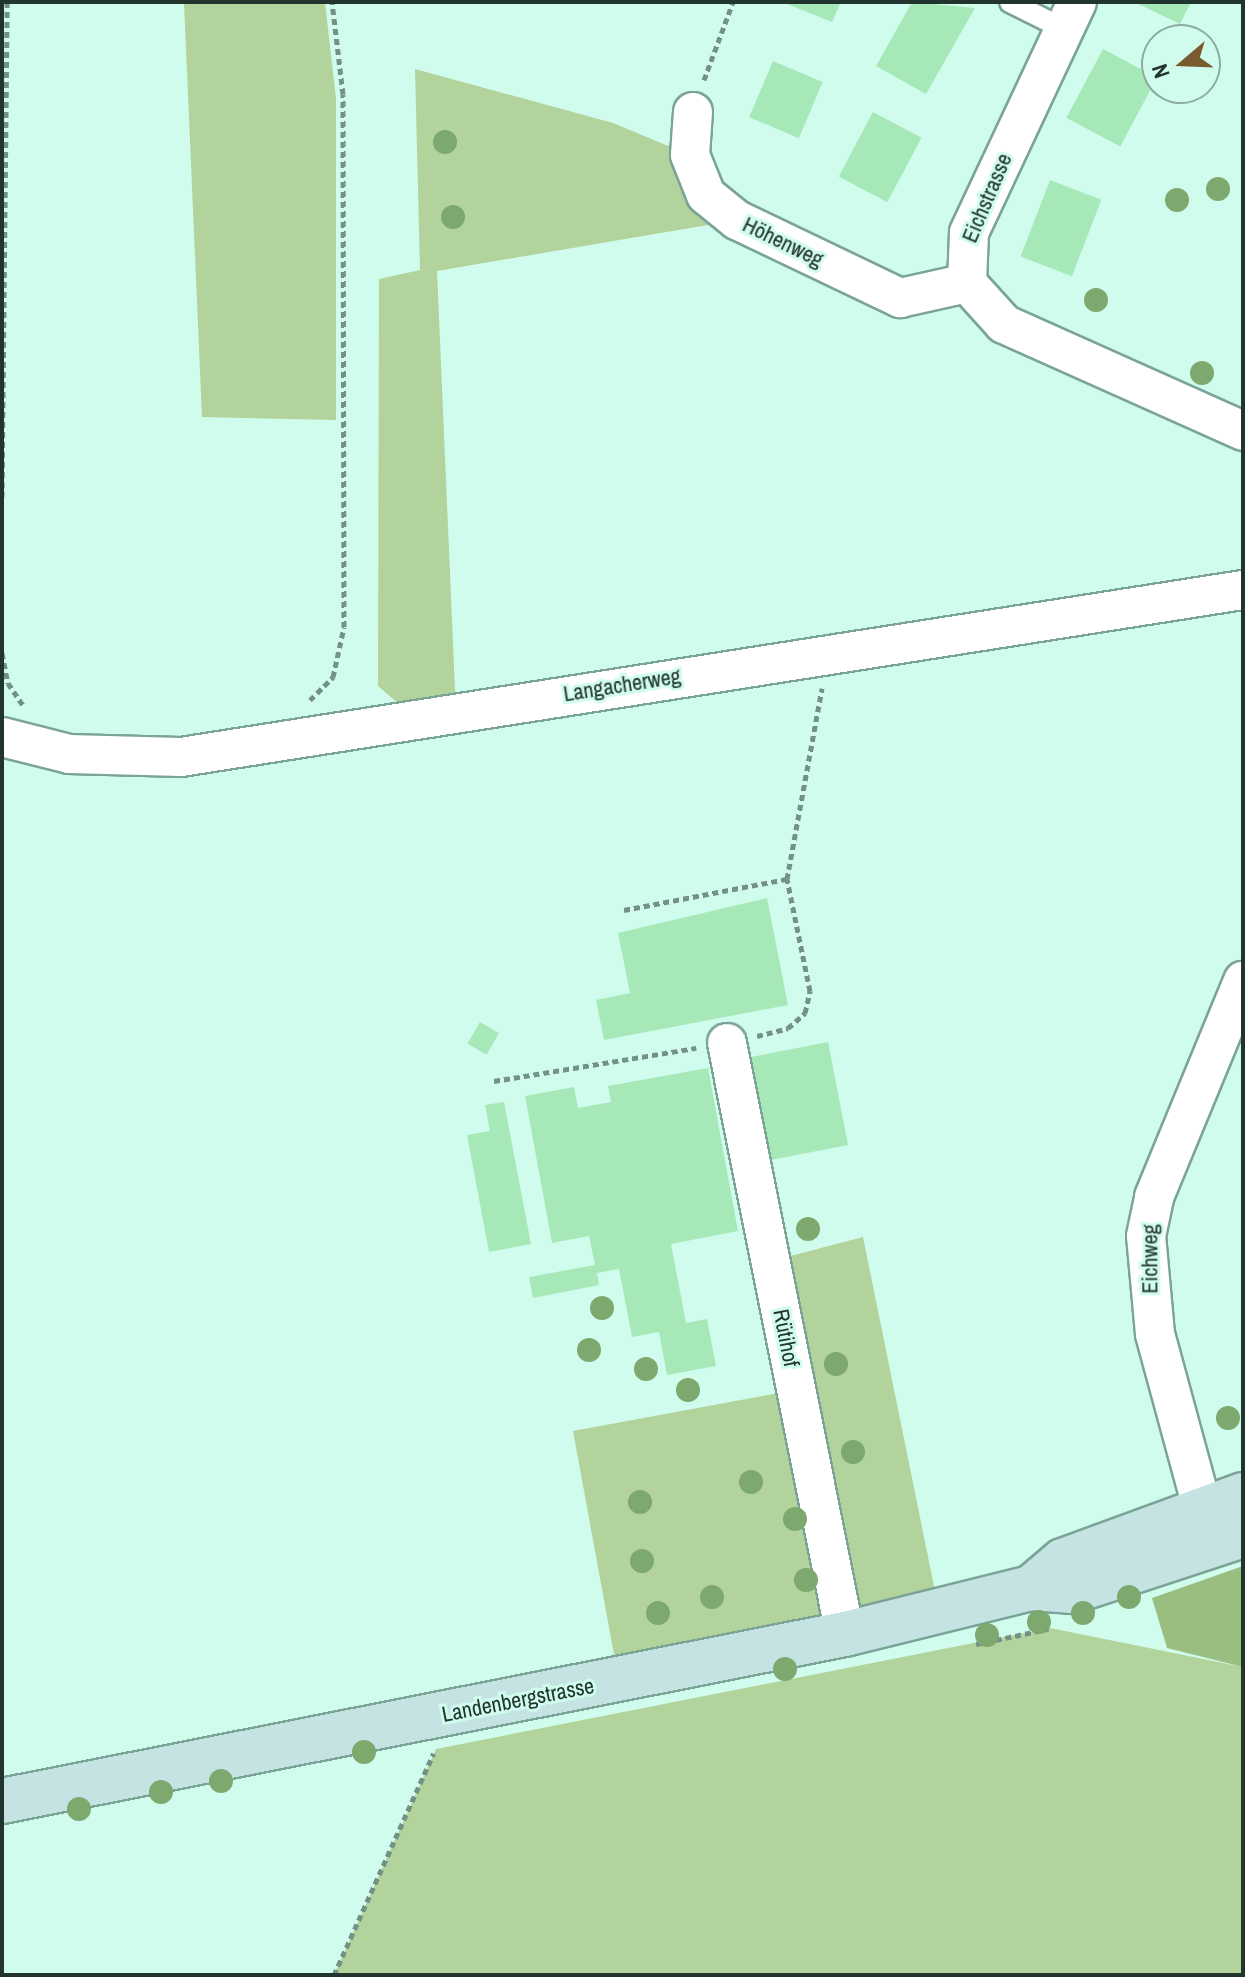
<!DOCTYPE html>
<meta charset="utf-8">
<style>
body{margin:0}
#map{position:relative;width:1245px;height:1977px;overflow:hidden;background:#d0fced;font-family:"Archivo Narrow",sans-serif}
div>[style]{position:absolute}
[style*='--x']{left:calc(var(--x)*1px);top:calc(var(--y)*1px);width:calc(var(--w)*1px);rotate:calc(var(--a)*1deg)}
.green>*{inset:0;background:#b2d39b}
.forest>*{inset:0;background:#9abe80}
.building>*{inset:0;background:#a7e8b9;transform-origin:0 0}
.path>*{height:5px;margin-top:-2.5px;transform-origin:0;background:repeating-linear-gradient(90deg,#739187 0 6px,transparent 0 10px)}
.roads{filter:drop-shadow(2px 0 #7aa496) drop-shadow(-2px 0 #7aa496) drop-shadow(0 2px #7aa496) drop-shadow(0 -2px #7aa496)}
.lane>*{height:20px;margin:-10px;padding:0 10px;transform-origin:10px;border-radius:10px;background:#fff}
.street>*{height:38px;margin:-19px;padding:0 19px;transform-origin:19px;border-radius:19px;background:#fff}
.secondary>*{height:44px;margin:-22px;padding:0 22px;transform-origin:22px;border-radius:22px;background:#c4e3e2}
.trees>*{width:24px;height:24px;margin:-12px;border-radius:50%;background:#7da86e}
span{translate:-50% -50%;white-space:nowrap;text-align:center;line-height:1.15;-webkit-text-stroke:6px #d0fced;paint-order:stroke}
.street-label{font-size:22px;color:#22342e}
.frame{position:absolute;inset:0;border:4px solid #22342e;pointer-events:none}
.north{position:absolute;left:1141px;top:24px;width:80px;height:80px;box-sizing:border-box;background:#d0fced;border:2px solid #8aaca1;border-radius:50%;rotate:251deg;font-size:22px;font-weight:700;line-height:32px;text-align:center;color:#22342e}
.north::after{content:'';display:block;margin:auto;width:28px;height:36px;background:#7a5b30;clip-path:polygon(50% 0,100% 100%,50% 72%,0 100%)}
</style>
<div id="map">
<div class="green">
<div style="clip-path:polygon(184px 2px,325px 2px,336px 99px,336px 420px,202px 417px)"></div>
<div style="clip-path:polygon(415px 69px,613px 123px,690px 155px,737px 220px,437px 271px,456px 713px,407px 711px,378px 686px,379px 279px,420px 270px)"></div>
<div style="clip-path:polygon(863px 1237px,935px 1591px,816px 1625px,615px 1660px,573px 1431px,806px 1388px,779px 1259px)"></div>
<div style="clip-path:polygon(1050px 1628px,1243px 1667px,1243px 1975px,334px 1975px,436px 1749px)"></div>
</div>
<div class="forest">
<div style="clip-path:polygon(1243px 1566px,1243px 1667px,1167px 1648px,1152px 1598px)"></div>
</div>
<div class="building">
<div style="clip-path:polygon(782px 2px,841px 2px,832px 22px)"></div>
<div style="clip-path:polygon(912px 2px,975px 8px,926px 94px,876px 66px)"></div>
<div style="clip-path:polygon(1134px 2px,1191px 2px,1180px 24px)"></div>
<div style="left:1103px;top:49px;width:61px;height:78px;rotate:28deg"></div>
<div style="left:773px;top:61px;width:54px;height:61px;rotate:23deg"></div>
<div style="left:873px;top:112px;width:55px;height:73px;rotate:28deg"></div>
<div style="left:1050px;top:180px;width:55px;height:82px;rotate:21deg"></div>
<div style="clip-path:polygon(767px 898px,788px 1005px,604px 1040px,596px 1000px,630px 993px,618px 933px)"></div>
<div style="left:480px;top:1022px;width:22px;height:25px;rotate:30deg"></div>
<div style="left:828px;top:1042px;width:105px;height:85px;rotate:79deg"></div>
<div style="clip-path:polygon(708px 1068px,738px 1231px,671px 1244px,686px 1323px,707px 1319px,716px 1366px,667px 1375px,659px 1332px,632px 1337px,619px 1269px,597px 1273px,599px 1285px,533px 1298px,529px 1277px,595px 1265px,589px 1236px,552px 1243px,525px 1096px,574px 1087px,578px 1108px,611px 1102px,608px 1086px)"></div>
<div style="clip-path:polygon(504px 1102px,531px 1244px,489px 1252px,467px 1135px,490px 1131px,485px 1105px)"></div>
</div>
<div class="path">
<div style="--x:704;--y:80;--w:83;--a:-69.6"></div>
<div style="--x:2;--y:497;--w:495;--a:-89.4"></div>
<div style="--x:2;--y:653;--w:31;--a:79"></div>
<div style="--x:8;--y:683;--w:29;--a:56"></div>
<div style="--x:310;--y:700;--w:33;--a:-45"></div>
<div style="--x:333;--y:677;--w:51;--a:-77.6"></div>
<div style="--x:344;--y:627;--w:533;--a:-90.11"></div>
<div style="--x:343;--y:94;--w:93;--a:-96.8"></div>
<div style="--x:624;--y:910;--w:166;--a:-10.8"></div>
<div style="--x:757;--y:1036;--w:32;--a:-14"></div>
<div style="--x:788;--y:1028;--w:23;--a:-41"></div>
<div style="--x:805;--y:1013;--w:23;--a:-77"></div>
<div style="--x:810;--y:991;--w:114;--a:-101.6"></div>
<div style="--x:787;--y:879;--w:194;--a:-79.6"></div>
<div style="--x:494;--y:1081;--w:205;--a:-9.3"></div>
<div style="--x:976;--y:1644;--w:74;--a:-11.8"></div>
<div style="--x:334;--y:1975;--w:243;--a:-65.8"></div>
</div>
<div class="roads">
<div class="lane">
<div style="--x:1010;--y:2;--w:60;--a:26.6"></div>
</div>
<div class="street">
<div style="--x:1077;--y:2;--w:255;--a:115.1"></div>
<div style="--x:969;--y:233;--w:50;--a:92.3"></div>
<div style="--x:967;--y:283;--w:55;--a:47.9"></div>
<div style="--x:1004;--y:324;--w:262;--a:24.1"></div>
<div style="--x:693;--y:112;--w:43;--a:94"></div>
<div style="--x:690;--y:155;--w:43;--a:68.2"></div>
<div style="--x:706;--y:195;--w:40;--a:39"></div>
<div style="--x:737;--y:220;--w:181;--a:25.6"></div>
<div style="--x:900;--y:298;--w:69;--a:-12.6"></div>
<div style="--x:2;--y:737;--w:69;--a:14.2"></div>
<div style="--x:69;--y:754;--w:112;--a:1.5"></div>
<div style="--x:181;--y:757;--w:1075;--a:-8.94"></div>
<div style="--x:727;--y:1043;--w:603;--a:78.71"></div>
<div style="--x:1211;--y:1540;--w:213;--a:-105.2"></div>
<div style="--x:1155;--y:1334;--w:98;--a:-95.2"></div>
<div style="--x:1146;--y:1236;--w:40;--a:-78"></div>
<div style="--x:1154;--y:1197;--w:234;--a:-67.6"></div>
</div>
<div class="secondary">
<div style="--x:1031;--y:1588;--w:42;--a:-40.2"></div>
<div style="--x:1063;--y:1561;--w:192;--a:-20.1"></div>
<div style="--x:2;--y:1801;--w:859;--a:-11.21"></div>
<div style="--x:845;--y:1634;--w:192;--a:-13.9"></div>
<div style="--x:1031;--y:1588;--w:42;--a:4.1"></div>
<div style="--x:1073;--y:1591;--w:179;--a:-18.2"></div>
</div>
</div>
<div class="trees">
<div style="left:445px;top:142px"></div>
<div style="left:1218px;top:189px"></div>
<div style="left:1177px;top:200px"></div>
<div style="left:453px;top:217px"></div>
<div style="left:1096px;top:300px"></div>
<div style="left:1202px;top:373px"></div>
<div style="left:808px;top:1229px"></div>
<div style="left:602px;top:1308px"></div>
<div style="left:589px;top:1350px"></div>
<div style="left:836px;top:1364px"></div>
<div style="left:646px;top:1369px"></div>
<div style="left:688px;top:1390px"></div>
<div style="left:1228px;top:1418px"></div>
<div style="left:853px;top:1452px"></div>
<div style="left:751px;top:1482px"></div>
<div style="left:640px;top:1502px"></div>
<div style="left:795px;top:1519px"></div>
<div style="left:642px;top:1561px"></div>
<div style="left:806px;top:1580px"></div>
<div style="left:712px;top:1597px"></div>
<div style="left:1129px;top:1597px"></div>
<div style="left:658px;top:1613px"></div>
<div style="left:1083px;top:1613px"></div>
<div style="left:1039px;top:1622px"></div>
<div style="left:987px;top:1635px"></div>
<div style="left:785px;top:1669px"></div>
<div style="left:364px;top:1752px"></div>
<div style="left:221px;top:1781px"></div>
<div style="left:161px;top:1792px"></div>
<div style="left:79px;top:1809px"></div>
</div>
<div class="street-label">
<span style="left:987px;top:198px;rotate:-67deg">Eichstrasse</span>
<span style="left:783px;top:242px;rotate:26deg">Höhenweg</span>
<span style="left:622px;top:685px;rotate:-9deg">Langacherweg</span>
<span style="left:1150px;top:1259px;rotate:-90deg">Eichweg</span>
<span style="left:786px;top:1338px;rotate:79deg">Rütihof</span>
<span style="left:518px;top:1700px;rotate:-11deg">Landenbergstrasse</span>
</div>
<div class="frame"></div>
<div class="north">N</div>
</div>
